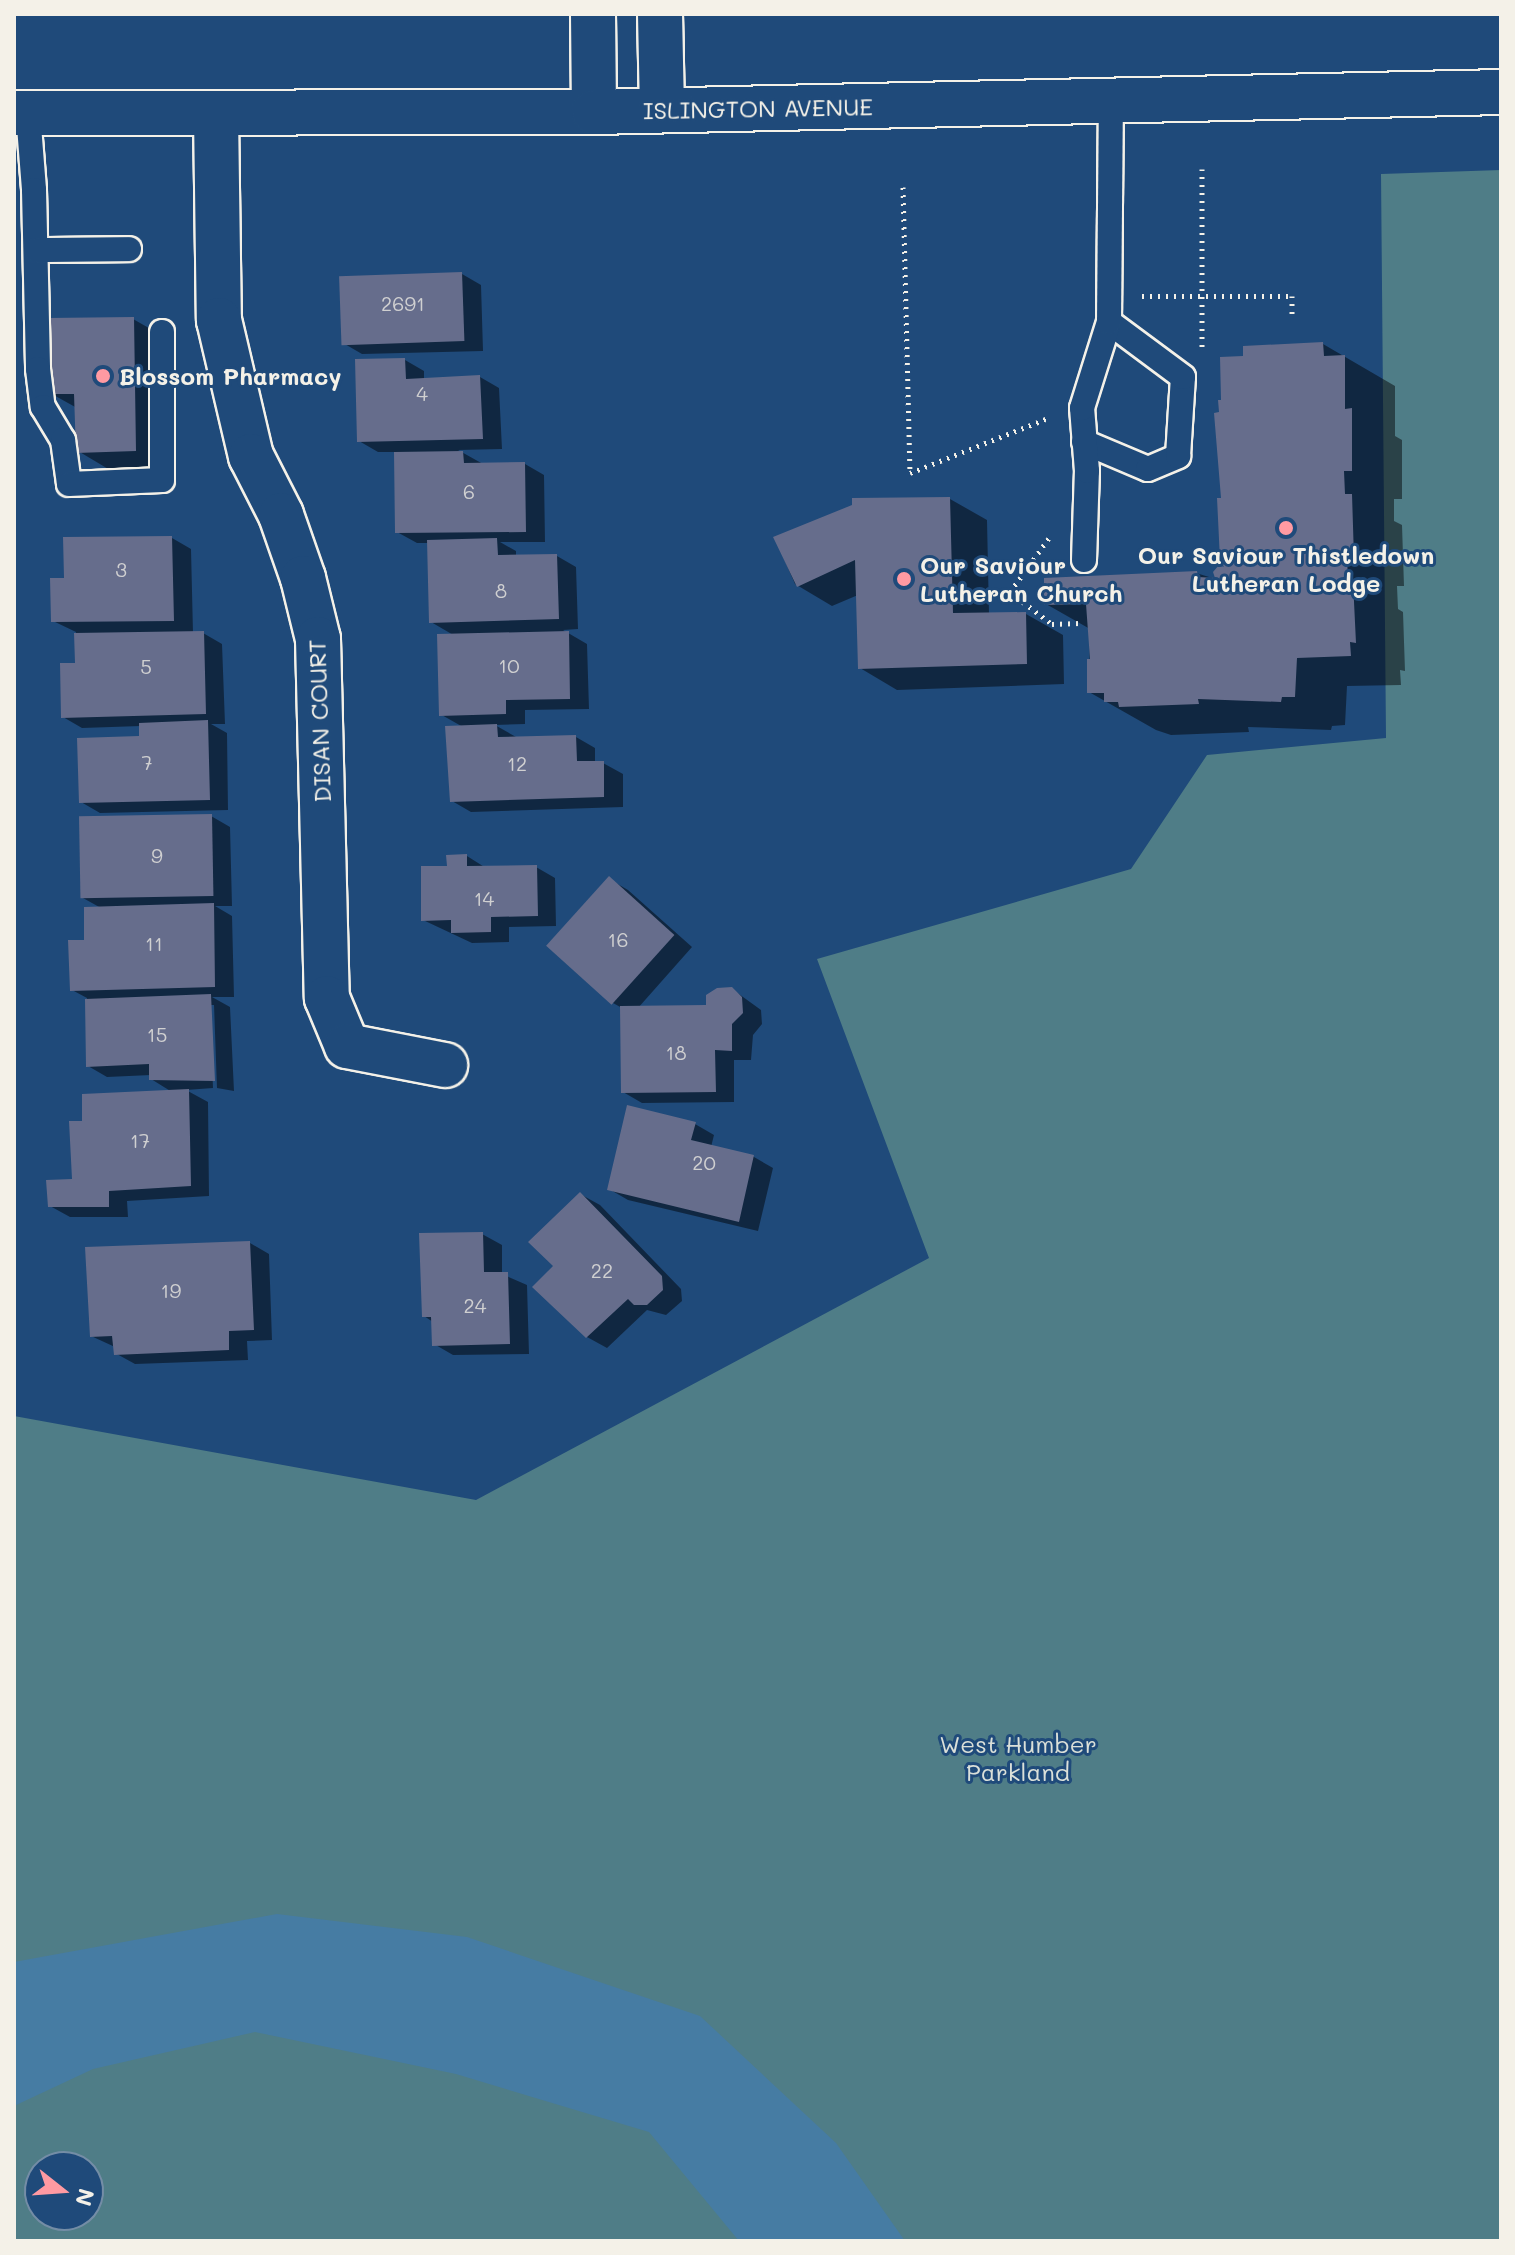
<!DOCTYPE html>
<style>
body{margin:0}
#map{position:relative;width:1515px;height:2255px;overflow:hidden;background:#1f4a7a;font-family:Mali,sans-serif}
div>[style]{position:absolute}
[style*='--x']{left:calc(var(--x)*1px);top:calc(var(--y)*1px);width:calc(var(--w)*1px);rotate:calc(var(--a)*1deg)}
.green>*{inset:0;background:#4f7d87}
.water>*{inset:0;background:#467ca3}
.shadow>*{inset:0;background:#0007}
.building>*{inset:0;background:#666d8c;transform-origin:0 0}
.path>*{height:5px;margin-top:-2.5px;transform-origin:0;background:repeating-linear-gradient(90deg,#f4f1e8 0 2px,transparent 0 8px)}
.roads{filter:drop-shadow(2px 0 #f4f1e8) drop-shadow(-2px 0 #f4f1e8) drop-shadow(0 2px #f4f1e8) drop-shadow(0 -2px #f4f1e8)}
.lane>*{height:24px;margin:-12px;padding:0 12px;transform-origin:12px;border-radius:12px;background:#1f4a7a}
.street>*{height:44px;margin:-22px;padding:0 22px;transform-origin:22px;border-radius:22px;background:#1f4a7a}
.secondary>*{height:44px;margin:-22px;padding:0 22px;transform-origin:22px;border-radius:22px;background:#1f4a7a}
.dots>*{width:22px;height:22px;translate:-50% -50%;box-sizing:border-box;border:4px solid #1f4a7a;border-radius:50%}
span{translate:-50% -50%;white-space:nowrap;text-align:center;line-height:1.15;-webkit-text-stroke:6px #1f4a7a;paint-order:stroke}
.number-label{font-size:20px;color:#d0d0d1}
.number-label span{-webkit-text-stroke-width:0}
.street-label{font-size:24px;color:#f4f1e8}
.poi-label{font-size:24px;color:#f4f1e8;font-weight:700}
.left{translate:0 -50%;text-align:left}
.park-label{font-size:24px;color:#dbe0d9}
.frame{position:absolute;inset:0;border:16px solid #f4f1e8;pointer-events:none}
.north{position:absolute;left:24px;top:2151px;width:80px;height:80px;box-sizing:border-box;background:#1f4a7a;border:2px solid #748da6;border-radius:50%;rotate:107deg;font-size:22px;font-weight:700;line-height:32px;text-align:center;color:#f4f1e8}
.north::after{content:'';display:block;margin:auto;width:28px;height:36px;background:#ff9aa2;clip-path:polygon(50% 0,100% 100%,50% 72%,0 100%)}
</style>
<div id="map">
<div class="green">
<div style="clip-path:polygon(evenodd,1501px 170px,1501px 2241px,14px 2241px,14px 1416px,476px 1500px,929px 1258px,817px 959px,1131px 869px,1207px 755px,1386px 738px,1381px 174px,1501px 170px,40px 2167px,88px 2167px,88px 2215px,40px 2215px,40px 2167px)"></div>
</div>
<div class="water">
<div style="clip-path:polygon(277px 1914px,467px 1937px,700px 2016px,836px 2143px,905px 2241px,739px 2241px,649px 2132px,456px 2074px,255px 2032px,93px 2069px,14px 2106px,14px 1962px)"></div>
</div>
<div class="shadow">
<div style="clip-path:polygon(462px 274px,481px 285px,483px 351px,362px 354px,343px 343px)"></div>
<div style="clip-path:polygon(133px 319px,170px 340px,172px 472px,115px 473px,78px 451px,77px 408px,50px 393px)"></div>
<div style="clip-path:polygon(1323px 344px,1395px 386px,1395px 436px,1402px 440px,1402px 499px,1394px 499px,1394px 521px,1402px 525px,1404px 586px,1397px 586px,1398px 609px,1403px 612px,1405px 671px,1400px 670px,1401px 685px,1347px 686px,1345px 725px,1332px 726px,1331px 730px,1248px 727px,1249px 732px,1171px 735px,1156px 730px,1089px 692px,1090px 629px,1046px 604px,1196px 573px,1219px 580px,1229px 570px,1221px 414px,1245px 358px)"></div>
<div style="clip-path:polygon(405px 360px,424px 371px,424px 380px,480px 377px,499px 388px,502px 449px,458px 450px,483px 464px,525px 464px,544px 475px,545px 542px,500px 542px,516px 551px,516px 557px,557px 556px,576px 567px,578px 629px,563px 630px,587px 644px,589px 709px,525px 710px,525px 724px,495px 725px,516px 737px,576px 737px,595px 748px,595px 763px,603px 763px,623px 774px,623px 807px,471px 812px,452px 801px,463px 727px,440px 714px,455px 636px,431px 622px,429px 543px,417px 543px,397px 532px,396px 452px,378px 452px,359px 441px)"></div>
<div style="clip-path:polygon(950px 499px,987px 520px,989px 614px,1026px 614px,1063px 635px,1064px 684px,897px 690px,860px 668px,858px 595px,832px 606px,795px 584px,775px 538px)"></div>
<div style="clip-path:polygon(172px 538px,191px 549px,193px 633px,203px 633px,222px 644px,225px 724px,211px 724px,227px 733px,228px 810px,100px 813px,81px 802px,141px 738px,141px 726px,82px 728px,63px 717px,77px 665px,76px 632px,53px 621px,66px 580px)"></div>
<div style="clip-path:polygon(211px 816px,230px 827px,232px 906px,215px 906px,232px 916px,234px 997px,212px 997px,230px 1007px,234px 1091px,217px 1088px,214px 1005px,210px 1005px,213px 1088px,186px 1090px,208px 1102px,209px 1196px,127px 1201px,128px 1217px,70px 1217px,50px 1206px,74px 1181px,84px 1122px,172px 1092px,151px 1079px,151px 1075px,107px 1077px,88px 1066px,87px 998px,72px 990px,101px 908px,83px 898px)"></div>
<div style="clip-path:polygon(467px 856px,486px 868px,536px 867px,555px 878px,556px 926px,509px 927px,509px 942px,472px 943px,423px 920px,449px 868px)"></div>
<div style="clip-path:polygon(609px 879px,628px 890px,692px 947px,638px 1008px,708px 1007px,732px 989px,761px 1010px,762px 1024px,753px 1035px,751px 1060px,734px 1060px,734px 1102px,642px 1103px,623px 1092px,622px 1008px,613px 1003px)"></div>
<div style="clip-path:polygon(695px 1124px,714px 1135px,711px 1147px,754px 1157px,773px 1168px,758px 1231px,628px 1200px,609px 1189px)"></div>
<div style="clip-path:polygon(580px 1194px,600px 1205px,681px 1289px,682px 1301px,666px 1315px,647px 1310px,607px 1348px,587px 1337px,535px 1287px,556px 1266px)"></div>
<div style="clip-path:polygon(482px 1234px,502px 1245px,502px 1274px,527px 1285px,529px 1354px,453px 1355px,434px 1344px,433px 1322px,424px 1316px)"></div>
<div style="clip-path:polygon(250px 1243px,269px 1254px,272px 1340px,247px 1341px,248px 1360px,135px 1364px,115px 1353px,115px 1347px,91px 1336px)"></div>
</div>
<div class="building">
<div style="left:462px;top:272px;width:69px;height:123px;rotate:88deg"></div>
<div style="clip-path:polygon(134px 317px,136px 451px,76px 453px,74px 394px,48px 394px,47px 318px)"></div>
<div style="clip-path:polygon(1323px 342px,1324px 356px,1345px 355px,1345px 409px,1352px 408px,1352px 471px,1344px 471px,1345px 494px,1352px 494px,1354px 558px,1347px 558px,1348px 580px,1353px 581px,1356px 643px,1350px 642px,1351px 656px,1297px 658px,1295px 697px,1282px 697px,1281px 702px,1198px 699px,1199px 704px,1119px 707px,1118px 702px,1104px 702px,1104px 693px,1087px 693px,1087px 659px,1090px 659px,1086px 604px,1044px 605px,1044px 578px,1197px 571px,1198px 577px,1215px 578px,1213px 572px,1219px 565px,1224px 567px,1220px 560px,1217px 498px,1221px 498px,1214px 413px,1219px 412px,1218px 400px,1221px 400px,1220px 357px,1243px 356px,1243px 346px)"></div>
<div style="clip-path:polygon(405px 358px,406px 379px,480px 375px,483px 439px,357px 442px,355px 359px)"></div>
<div style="clip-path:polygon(463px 451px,464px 463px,525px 462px,526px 532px,395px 533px,394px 452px)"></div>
<div style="clip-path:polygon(950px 497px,953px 613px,1026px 612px,1027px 664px,858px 669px,855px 560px,797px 587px,773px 537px,852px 505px,852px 498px)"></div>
<div style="clip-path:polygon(172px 536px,174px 621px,51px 622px,50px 578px,64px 578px,63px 537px)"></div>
<div style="clip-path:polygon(497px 538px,498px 555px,557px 554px,559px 619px,429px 623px,427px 540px)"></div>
<div style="clip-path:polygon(204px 631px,206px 714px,61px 718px,60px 663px,75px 663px,74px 633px)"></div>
<div style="clip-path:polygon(569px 631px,570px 699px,506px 700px,506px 714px,439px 716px,437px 634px)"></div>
<div style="clip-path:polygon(208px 720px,210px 800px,79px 803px,77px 738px,139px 736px,139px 723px)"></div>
<div style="clip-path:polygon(497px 724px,498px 737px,576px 735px,577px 761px,604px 761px,604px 797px,450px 802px,445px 726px)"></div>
<div style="left:212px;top:814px;width:82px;height:133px;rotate:89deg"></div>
<div style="clip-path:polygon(467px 854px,467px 866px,537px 865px,538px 916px,491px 917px,491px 932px,451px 933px,451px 920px,421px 921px,421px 866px,447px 866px,446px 855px)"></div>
<div style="left:609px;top:876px;width:88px;height:94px;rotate:42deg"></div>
<div style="clip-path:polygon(214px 903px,215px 987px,70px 991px,68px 940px,84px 940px,84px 907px)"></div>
<div style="clip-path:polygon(732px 987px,742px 997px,743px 1013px,732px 1024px,732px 1051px,715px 1050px,716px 1092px,621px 1093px,620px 1006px,706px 1005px,706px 995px,717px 988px)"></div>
<div style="clip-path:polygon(211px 994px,215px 1081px,149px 1080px,149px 1064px,86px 1067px,85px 999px)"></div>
<div style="clip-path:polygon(189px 1089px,191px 1186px,109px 1191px,109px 1207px,48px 1207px,46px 1180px,72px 1179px,69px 1121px,82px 1121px,82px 1094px)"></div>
<div style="clip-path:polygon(627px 1105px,696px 1122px,691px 1140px,754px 1155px,739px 1222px,607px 1190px)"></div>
<div style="clip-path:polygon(580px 1192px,662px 1276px,663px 1290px,647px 1305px,634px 1305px,628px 1299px,586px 1338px,532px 1287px,553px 1266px,528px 1242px)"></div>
<div style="clip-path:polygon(483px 1232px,484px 1272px,508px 1272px,510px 1344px,432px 1346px,431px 1317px,422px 1317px,419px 1233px)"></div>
<div style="clip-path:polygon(250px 1241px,254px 1330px,229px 1331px,229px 1350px,114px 1355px,112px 1336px,90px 1337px,85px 1247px)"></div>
</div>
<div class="path">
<div style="--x:1202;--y:169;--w:179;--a:90"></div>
<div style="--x:903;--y:187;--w:286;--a:88.6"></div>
<div style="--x:910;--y:473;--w:149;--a:-21.7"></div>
<div style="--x:1142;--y:296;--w:150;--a:0"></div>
<div style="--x:1292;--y:296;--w:23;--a:90"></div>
<div style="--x:1010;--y:592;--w:67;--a:-54.2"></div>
<div style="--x:970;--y:594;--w:40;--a:-2.9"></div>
<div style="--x:1010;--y:592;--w:53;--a:37.3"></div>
<div style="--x:1052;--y:624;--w:28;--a:-2"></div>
</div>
<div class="roads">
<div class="lane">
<div style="--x:28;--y:113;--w:77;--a:85.5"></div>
<div style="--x:34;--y:190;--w:179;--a:88.7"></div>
<div style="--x:38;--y:369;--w:38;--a:83"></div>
<div style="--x:43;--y:407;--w:39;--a:59"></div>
<div style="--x:63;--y:440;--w:44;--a:82.2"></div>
<div style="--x:69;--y:484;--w:93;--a:-2.5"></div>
<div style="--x:162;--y:480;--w:148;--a:-90"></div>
<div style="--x:36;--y:250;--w:93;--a:-0.6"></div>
<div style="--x:1084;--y:442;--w:69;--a:22.9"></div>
<div style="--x:1148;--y:469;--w:33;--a:-23"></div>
<div style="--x:1178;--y:456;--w:79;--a:-86.4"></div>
<div style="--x:1183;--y:377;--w:92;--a:-143.4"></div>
<div style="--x:1084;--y:560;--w:89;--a:-88.1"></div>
<div style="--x:1087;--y:471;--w:63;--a:-94.5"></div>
<div style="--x:1082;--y:408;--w:90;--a:-72.6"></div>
<div style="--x:1109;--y:322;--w:222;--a:-89.5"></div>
</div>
<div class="street">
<div style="--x:593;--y:14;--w:98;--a:89.4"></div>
<div style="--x:660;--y:14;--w:96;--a:88.8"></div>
<div style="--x:216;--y:115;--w:205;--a:89.2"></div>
<div style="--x:219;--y:320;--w:140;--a:76.8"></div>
<div style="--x:251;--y:456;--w:66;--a:63"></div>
<div style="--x:281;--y:515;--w:67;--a:70.8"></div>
<div style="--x:303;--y:578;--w:63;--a:76.2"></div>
<div style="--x:318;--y:639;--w:359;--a:88.6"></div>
<div style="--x:327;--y:998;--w:52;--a:67.4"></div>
<div style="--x:347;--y:1046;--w:100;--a:11"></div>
</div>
<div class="secondary">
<div style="--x:14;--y:113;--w:580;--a:-0.1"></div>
<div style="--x:594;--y:112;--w:907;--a:-1.26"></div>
</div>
</div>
<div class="dots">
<div style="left:103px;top:376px;background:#ff9aa2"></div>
<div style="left:1286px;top:528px;background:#ff9aa2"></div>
<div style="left:904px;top:579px;background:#ff9aa2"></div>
</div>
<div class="number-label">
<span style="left:403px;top:303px">2691</span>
<span style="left:422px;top:393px">4</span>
<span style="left:469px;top:491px">6</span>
<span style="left:121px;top:569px">3</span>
<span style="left:501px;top:590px">8</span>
<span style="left:509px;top:665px">10</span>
<span style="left:146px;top:666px">5</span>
<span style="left:147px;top:762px">7</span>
<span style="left:517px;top:763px">12</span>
<span style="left:157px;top:855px">9</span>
<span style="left:484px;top:898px">14</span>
<span style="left:618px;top:939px">16</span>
<span style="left:154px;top:943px">11</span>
<span style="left:157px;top:1034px">15</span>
<span style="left:676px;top:1052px">18</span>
<span style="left:140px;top:1140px">17</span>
<span style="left:704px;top:1162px">20</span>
<span style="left:602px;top:1270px">22</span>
<span style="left:171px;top:1290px">19</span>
<span style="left:475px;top:1305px">24</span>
</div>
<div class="street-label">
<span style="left:758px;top:108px;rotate:-1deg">ISLINGTON AVENUE</span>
<span style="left:319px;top:721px;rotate:-92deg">DISAN COURT</span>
</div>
<div class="poi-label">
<span class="left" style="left:119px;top:376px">Blossom Pharmacy</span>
<span style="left:1286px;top:569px">Our Saviour Thistledown<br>Lutheran Lodge</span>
<span class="left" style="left:920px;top:579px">Our Saviour<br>Lutheran Church</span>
</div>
<div class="park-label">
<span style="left:1018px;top:1758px">West Humber<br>Parkland</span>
</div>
<div class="frame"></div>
<div class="north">N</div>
</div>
